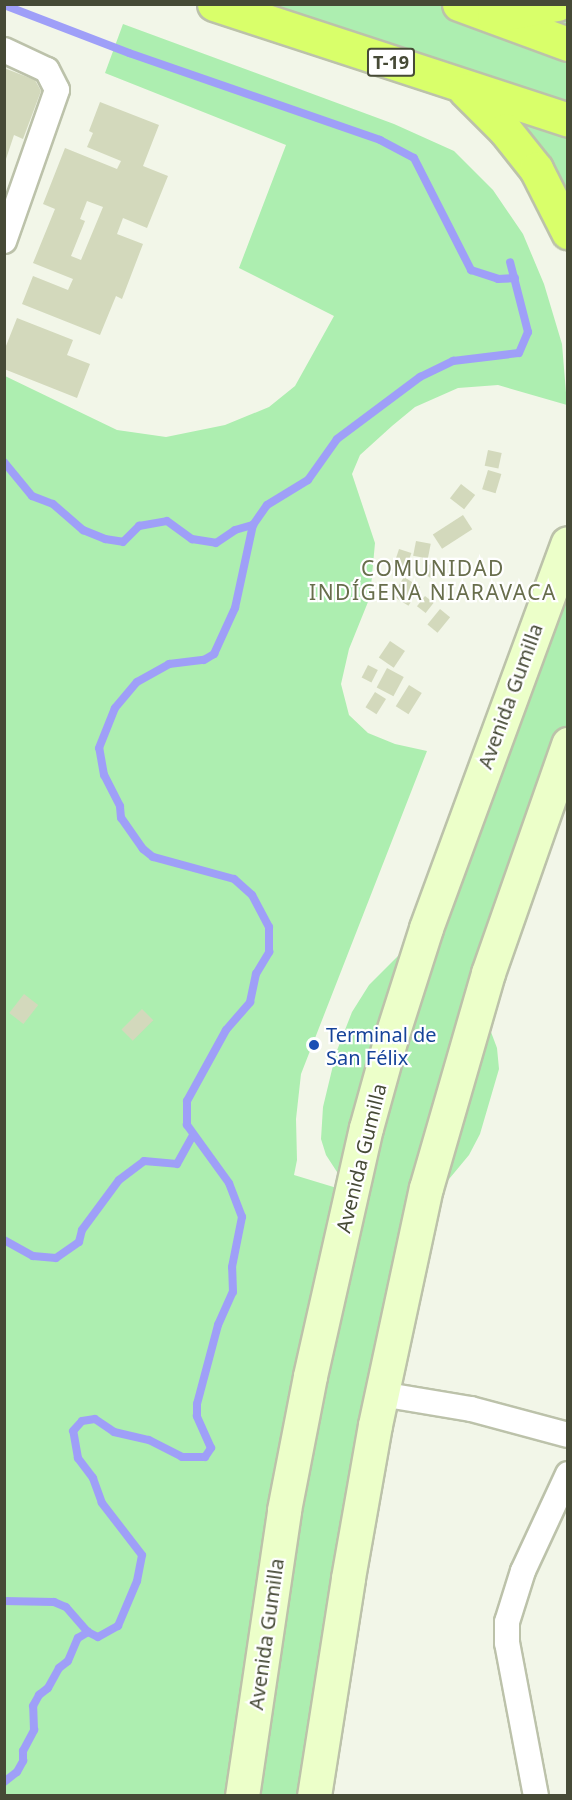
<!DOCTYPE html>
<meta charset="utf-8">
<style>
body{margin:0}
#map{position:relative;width:572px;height:1800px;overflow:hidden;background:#f2f6e8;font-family:"Noto Sans",sans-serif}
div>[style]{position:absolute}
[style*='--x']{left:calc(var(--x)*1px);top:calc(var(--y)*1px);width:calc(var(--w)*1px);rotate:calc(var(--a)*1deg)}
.green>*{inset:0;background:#adeeb0}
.stream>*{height:8px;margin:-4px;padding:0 4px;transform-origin:4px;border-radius:4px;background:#9f9ff8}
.building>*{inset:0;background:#d3d9bc;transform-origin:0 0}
.roads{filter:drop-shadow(2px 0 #bcc2aa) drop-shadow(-2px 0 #bcc2aa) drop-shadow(0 2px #bcc2aa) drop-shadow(0 -2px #bcc2aa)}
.street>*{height:24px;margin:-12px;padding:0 12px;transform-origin:12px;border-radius:12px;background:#fff}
.secondary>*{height:33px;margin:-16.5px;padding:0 16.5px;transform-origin:16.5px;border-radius:16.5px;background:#ecffc9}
.highway>*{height:33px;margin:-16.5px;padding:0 16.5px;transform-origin:16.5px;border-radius:16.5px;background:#d9ff6a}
.dots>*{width:16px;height:16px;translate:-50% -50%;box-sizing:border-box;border:3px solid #fff;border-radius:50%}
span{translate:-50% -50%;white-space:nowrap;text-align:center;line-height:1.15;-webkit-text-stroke:4.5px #fff;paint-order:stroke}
.shield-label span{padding:2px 4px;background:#fff;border:2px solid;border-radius:4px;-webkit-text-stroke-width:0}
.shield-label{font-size:18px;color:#464a36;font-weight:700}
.street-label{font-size:20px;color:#464a36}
.transit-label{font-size:20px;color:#164399}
.left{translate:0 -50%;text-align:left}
.neighbourhood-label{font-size:21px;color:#686e4c;letter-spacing:1.5px}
.frame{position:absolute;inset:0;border:6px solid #464a36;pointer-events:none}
</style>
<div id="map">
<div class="green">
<div style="clip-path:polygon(214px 5px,567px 5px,567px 232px,485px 108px)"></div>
<div style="clip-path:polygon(123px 24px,394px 124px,454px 151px,493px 190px,523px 234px,544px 284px,562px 344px,567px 405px,498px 385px,458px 388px,415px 407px,392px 426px,360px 455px,352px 474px,375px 543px,370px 597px,349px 649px,341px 684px,349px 715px,368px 733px,395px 744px,427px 751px,301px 1074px,296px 1119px,297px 1160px,294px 1175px,350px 1192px,326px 1155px,321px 1139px,323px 1107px,336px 1053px,352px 1012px,369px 985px,426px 928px,567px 543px,567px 744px,479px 1000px,497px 1048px,499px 1069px,480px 1134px,469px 1155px,420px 1214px,314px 1795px,5px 1795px,5px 376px,117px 430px,166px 437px,225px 425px,269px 407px,295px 386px,334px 316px,239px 268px,286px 145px,105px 73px)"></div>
</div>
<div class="stream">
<div style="--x:4;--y:5;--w:134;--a:21"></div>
<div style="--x:129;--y:53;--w:266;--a:19.1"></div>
<div style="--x:380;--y:140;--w:38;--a:28"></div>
<div style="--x:414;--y:158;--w:126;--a:63"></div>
<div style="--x:471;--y:270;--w:28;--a:18"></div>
<div style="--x:498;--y:279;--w:17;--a:-3"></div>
<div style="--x:4;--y:462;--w:44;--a:50.5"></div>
<div style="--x:32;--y:496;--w:22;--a:21"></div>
<div style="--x:53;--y:504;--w:40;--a:41"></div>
<div style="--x:83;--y:530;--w:24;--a:22"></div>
<div style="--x:105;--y:539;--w:18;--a:9"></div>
<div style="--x:123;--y:542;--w:23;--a:-45"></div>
<div style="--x:139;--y:526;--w:28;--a:-10"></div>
<div style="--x:167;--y:521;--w:31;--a:36"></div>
<div style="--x:192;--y:539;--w:24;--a:9"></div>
<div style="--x:216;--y:543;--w:23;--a:-34"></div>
<div style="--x:235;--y:530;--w:19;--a:-16"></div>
<div style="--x:4;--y:1240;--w:33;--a:29"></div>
<div style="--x:33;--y:1256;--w:23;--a:5"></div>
<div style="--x:56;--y:1258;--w:28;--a:-35"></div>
<div style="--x:79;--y:1242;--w:12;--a:-76"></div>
<div style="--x:82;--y:1230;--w:62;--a:-53.5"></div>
<div style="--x:119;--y:1180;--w:31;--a:-37"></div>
<div style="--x:144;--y:1161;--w:33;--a:5"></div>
<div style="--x:177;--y:1164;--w:33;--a:-61"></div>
<div style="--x:4;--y:1601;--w:50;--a:1.1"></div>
<div style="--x:54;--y:1602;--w:13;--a:23"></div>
<div style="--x:66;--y:1607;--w:33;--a:49"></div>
<div style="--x:88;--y:1632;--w:11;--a:27"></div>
<div style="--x:98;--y:1637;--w:23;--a:-29"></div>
<div style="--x:118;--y:1626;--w:49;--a:-67.1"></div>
<div style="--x:137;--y:1581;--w:26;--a:-79"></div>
<div style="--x:142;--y:1555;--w:66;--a:-127.6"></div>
<div style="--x:102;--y:1503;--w:27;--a:-110"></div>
<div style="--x:93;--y:1478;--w:25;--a:-127"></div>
<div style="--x:78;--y:1458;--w:27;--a:-100"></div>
<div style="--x:73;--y:1431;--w:13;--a:-48"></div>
<div style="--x:82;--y:1421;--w:13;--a:-9"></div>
<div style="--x:95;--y:1419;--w:23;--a:34"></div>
<div style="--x:114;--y:1432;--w:36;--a:13"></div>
<div style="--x:149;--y:1440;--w:37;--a:27"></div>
<div style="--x:182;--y:1457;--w:23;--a:0"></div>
<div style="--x:205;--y:1457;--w:11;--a:-56"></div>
<div style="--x:211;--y:1448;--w:35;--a:-114"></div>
<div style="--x:197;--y:1416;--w:12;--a:-90"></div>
<div style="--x:197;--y:1404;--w:82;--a:-75.1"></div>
<div style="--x:218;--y:1325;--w:36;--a:-66"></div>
<div style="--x:233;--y:1292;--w:25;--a:-92"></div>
<div style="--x:232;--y:1267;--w:51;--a:-78.7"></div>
<div style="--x:242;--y:1217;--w:36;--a:-111"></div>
<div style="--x:229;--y:1183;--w:72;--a:-125.9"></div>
<div style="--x:187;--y:1125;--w:24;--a:-90"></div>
<div style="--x:187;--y:1101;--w:81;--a:-61.2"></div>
<div style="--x:226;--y:1030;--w:37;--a:-49"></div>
<div style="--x:250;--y:1002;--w:29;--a:-78"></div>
<div style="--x:256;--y:974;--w:26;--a:-59"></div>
<div style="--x:269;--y:952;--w:25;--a:-90"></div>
<div style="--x:269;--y:927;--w:36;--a:-118"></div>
<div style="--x:252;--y:895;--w:24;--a:-138"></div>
<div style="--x:234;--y:879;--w:84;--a:-164.8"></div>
<div style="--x:153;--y:857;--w:13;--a:-141"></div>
<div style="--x:143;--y:849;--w:38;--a:-125"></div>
<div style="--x:121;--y:818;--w:12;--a:-95"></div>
<div style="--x:120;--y:806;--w:35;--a:-117"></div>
<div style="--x:104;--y:775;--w:27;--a:-100"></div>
<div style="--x:99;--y:748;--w:43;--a:-68.2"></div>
<div style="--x:115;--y:708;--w:34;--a:-50"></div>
<div style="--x:137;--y:682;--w:37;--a:-29"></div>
<div style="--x:169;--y:664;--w:35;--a:-7"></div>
<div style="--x:204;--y:660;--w:12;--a:-31"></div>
<div style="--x:214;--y:654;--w:51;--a:-65.5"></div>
<div style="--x:235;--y:608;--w:85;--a:-77.8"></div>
<div style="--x:253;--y:525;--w:24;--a:-55"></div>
<div style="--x:267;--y:505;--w:48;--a:-31.4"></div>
<div style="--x:308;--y:480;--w:50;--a:-54.7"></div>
<div style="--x:337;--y:439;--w:104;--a:-36.8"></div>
<div style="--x:420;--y:377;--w:37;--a:-26"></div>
<div style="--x:453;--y:361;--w:66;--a:-6.9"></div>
<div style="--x:519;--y:353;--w:23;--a:-67"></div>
<div style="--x:528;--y:332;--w:72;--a:-104.4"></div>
<div style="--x:4;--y:1782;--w:16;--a:-38"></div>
<div style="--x:17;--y:1772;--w:13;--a:-61"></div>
<div style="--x:23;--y:1761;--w:10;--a:-90"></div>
<div style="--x:23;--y:1751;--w:24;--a:-62"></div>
<div style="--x:34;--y:1730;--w:24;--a:-92"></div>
<div style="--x:33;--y:1706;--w:13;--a:-61"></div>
<div style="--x:39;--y:1695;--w:11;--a:-38"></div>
<div style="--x:48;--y:1688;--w:23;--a:-61"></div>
<div style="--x:59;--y:1668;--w:11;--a:-38"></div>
<div style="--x:68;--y:1661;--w:25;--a:-67"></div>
<div style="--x:78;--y:1638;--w:12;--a:-31"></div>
</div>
<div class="building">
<div style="clip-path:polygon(4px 68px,35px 80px,41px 91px,23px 139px,14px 135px,5px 162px)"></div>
<div style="clip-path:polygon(evenodd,100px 102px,159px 125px,143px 166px,168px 176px,147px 228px,123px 218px,117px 234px,143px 244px,122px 299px,116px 296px,100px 335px,22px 304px,33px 276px,68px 290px,73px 279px,33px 263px,55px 209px,43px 204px,65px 148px,117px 169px,121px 161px,87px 147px,93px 133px,89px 131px,100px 102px,87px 201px,103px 207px,81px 260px,71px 256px,85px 221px,80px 219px,87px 201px)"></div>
<div style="clip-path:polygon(17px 318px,73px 340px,67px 355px,90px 364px,77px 398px,4px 369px,4px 351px)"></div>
<div style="left:488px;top:450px;width:14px;height:16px;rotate:12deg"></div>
<div style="left:488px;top:470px;width:14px;height:20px;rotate:17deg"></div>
<div style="left:461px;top:484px;width:18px;height:18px;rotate:38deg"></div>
<div style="left:463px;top:515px;width:17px;height:36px;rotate:57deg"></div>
<div style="left:416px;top:541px;width:15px;height:15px;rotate:11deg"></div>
<div style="left:399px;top:549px;width:13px;height:23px;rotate:18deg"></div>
<div style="left:433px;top:560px;width:10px;height:16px;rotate:37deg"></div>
<div style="left:404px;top:577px;width:19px;height:22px;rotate:32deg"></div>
<div style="left:425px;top:596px;width:11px;height:13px;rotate:38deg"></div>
<div style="left:440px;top:609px;width:13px;height:20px;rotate:39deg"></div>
<div style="left:390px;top:641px;width:18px;height:20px;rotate:34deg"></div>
<div style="left:368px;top:665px;width:11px;height:14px;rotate:27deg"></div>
<div style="left:387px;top:668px;width:19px;height:22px;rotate:28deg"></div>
<div style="left:409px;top:685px;width:15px;height:25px;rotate:32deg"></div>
<div style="left:375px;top:692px;width:13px;height:18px;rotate:32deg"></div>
<div style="left:24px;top:994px;width:18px;height:24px;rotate:38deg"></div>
<div style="left:142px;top:1009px;width:16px;height:29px;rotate:45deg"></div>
</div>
<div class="roads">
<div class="street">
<div style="--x:4;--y:50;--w:47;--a:24.9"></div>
<div style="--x:47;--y:70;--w:22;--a:63"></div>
<div style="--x:57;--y:90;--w:160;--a:109.3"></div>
<div style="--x:381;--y:1394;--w:91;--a:9.5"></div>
<div style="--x:471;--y:1409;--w:100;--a:15"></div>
<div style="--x:536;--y:1796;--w:156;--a:-100.7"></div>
<div style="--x:507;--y:1643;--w:21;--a:-90"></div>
<div style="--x:507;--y:1622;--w:53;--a:-72.6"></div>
<div style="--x:523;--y:1571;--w:107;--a:-65.1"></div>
</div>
<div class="secondary">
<div style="--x:242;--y:1796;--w:289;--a:-81.6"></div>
<div style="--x:284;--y:1510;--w:136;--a:-79"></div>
<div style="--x:310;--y:1376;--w:254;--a:-77.3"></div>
<div style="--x:366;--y:1128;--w:93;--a:-74.5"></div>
<div style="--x:391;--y:1038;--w:115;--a:-72.3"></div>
<div style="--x:426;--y:928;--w:410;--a:-69.8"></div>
<div style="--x:314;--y:1796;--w:221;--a:-81.1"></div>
<div style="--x:348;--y:1578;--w:155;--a:-80"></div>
<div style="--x:375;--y:1425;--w:242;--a:-77.9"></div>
<div style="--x:426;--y:1188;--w:224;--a:-73.9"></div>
<div style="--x:488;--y:973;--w:243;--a:-70.7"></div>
</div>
<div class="highway">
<div style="--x:214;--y:4;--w:373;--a:18.1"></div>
<div style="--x:459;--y:4;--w:116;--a:20.2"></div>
<div style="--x:494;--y:15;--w:64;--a:-9.9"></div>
<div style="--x:465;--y:90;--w:57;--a:45"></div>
<div style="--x:505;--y:130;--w:50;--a:51.5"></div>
<div style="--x:536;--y:169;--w:71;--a:63.1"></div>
</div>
</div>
<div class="dots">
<div style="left:314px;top:1045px;background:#1a4fb4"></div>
</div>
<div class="shield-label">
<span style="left:391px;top:62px">T-19</span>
</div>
<div class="street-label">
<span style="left:510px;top:696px;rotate:-70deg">Avenida Gumilla</span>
<span style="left:361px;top:1158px;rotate:-76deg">Avenida Gumilla</span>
<span style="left:266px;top:1634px;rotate:-82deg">Avenida Gumilla</span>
</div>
<div class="transit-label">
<span class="left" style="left:326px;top:1046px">Terminal de<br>San Félix</span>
</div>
<div class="neighbourhood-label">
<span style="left:433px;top:580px">COMUNIDAD<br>INDÍGENA NIARAVACA</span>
</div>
<div class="frame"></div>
</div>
